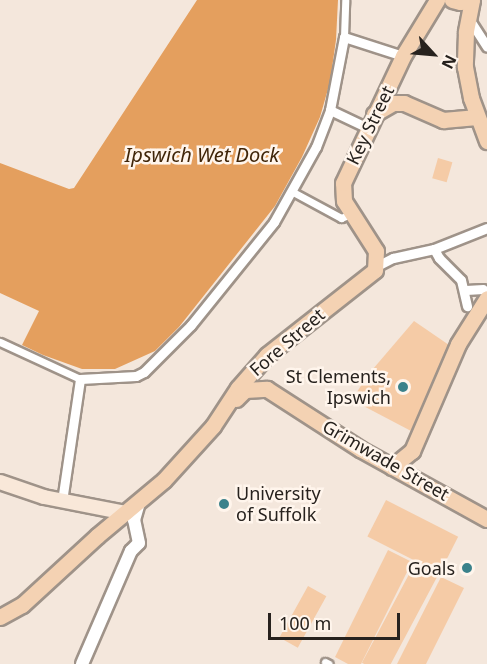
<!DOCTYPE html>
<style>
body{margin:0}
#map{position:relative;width:487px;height:664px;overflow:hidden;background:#f4e7dc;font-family:"Noto Sans",sans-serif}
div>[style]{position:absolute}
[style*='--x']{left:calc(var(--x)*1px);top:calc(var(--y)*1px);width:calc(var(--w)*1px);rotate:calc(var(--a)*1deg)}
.green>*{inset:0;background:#f5cba6;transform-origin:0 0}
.water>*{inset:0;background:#e49f5e}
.roads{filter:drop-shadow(2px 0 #9f9389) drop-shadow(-2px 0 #9f9389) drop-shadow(0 2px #9f9389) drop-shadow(0 -2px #9f9389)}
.pedestrian>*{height:7px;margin:-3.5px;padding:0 3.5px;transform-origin:3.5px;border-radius:3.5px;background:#fff}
.minor>*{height:9px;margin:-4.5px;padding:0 4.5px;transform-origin:4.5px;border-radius:4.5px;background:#fff}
.tertiary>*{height:12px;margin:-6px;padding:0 6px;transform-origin:6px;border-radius:6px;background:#fff}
.secondary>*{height:14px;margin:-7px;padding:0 7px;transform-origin:7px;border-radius:7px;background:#f9e8d9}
.primary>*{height:15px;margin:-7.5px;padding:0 7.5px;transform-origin:7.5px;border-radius:7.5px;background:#f4d2b3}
.dots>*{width:16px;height:16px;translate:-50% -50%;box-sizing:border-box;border:3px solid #fff5ec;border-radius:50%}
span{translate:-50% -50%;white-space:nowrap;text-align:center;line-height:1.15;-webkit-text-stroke:5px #fff5ec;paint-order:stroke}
.street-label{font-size:18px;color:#27221e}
.poi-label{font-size:18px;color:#27221e}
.right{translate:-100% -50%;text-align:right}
.left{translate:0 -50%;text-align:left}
.water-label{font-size:20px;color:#402508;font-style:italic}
.north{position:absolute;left:403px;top:24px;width:60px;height:60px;-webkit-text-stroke:4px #fff5ec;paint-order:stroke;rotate:116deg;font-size:16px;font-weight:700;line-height:24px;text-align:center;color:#27221e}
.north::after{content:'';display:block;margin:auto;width:21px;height:27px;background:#27221e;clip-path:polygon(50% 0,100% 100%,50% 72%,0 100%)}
.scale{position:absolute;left:268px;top:613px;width:132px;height:27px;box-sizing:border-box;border:3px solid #27221e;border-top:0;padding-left:8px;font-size:18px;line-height:21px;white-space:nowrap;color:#27221e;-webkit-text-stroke:4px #fff5ec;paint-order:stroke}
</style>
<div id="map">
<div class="green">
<div style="left:438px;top:158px;width:15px;height:21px;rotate:16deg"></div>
<div style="clip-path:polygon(414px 321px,449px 345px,413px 432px,352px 400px,367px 376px)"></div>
<div style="left:386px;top:500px;width:81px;height:41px;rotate:27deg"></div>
<div style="clip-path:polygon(388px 550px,412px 562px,361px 664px,348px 664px,335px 657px)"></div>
<div style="left:415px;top:563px;width:26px;height:113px;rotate:28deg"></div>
<div style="clip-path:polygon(441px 577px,464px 588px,426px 664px,397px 664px)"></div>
<div style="left:308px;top:586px;width:21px;height:59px;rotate:29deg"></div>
</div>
<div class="water">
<div style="clip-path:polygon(197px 0,338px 0,336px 40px,330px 82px,320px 117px,302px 157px,275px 206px,179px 327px,155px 351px,115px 369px,82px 369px,43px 355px,22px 345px,39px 311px,0 293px,0 163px,69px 189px,74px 188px)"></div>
</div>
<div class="roads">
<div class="pedestrian">
<div style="--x:344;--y:37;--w:37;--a:-88"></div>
<div style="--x:293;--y:192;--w:55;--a:28.4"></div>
<div style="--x:341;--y:218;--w:11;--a:-22"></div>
<div style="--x:0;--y:342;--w:88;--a:24.8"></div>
<div style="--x:325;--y:662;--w:4;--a:27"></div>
</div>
<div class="minor">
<div style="--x:469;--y:19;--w:33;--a:57"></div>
<div style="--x:330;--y:110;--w:42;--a:25.3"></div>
<div style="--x:434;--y:249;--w:10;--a:61"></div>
<div style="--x:439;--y:258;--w:31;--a:45"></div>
<div style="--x:461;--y:280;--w:27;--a:77"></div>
<div style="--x:377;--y:266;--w:18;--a:-27"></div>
<div style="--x:393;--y:258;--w:42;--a:-12.4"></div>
<div style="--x:434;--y:249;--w:57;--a:-21.6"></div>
<div style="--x:466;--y:290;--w:17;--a:-3"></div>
<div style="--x:62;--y:501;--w:123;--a:-81.6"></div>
<div style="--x:80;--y:379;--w:56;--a:-3.1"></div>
<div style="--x:136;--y:376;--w:9;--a:-27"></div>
<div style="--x:144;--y:372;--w:66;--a:-45"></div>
<div style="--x:191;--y:325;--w:132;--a:-51.1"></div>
<div style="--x:274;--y:222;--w:86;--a:-60.8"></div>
<div style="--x:316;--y:147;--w:40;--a:-69"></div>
<div style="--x:330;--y:110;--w:74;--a:-79.1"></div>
<div style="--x:344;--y:37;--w:62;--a:17.9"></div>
</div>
<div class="tertiary">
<div style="--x:82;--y:664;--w:123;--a:-66.6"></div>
<div style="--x:131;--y:551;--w:11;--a:-45"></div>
<div style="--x:139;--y:543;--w:24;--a:-102"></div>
<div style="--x:134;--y:520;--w:19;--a:-74"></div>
</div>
<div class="secondary">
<div style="--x:0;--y:482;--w:46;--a:18.8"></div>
<div style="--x:44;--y:497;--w:84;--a:11"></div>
</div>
<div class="primary">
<div style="--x:452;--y:0;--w:8;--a:14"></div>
<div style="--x:460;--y:2;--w:12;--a:-9"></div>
<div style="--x:472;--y:0;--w:33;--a:101"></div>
<div style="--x:466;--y:32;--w:35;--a:92"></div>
<div style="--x:465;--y:67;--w:32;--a:79"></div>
<div style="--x:471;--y:98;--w:46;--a:69.6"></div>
<div style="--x:374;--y:114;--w:22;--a:-30"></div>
<div style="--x:393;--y:103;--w:11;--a:0"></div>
<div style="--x:404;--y:103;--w:43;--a:23.6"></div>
<div style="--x:443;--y:120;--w:34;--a:-5"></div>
<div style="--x:236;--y:399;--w:13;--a:-45"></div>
<div style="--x:245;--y:390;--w:22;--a:-3"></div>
<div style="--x:267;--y:389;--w:111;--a:32.8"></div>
<div style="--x:360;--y:449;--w:145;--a:28.9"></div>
<div style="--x:392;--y:467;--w:26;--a:-39"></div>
<div style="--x:412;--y:451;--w:116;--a:-66.7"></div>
<div style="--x:458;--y:344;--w:54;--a:-57.8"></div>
<div style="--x:0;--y:617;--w:25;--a:-29"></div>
<div style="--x:22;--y:605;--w:102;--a:-42.6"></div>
<div style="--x:97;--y:536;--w:87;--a:-39.9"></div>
<div style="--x:164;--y:480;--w:73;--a:-47.8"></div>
<div style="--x:213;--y:426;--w:45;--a:-56.7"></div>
<div style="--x:238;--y:388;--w:44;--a:-48.7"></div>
<div style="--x:267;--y:355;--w:137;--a:-38.2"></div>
<div style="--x:375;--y:270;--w:19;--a:-87"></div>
<div style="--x:376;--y:251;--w:59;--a:-122.6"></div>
<div style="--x:344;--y:201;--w:18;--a:-93"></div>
<div style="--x:343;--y:183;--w:140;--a:-64.7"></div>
<div style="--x:403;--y:56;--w:66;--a:-58.7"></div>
</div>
</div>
<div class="dots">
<div style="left:403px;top:387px;background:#3b828b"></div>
<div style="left:224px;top:504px;background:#3b828b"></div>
<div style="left:467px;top:568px;background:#3b828b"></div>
</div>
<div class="street-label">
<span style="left:370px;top:125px;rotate:-64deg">Key Street</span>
<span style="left:287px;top:342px;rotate:-41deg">Fore Street</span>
<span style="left:386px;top:460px;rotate:30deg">Grimwade Street</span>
</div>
<div class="poi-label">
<span class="right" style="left:391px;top:387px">St Clements,<br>Ipswich</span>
<span class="left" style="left:236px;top:504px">University<br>of Suffolk</span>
<span class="right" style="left:455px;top:568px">Goals</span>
</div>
<div class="water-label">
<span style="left:202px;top:154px">Ipswich Wet Dock</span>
</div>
<div class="north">N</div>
<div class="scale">100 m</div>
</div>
